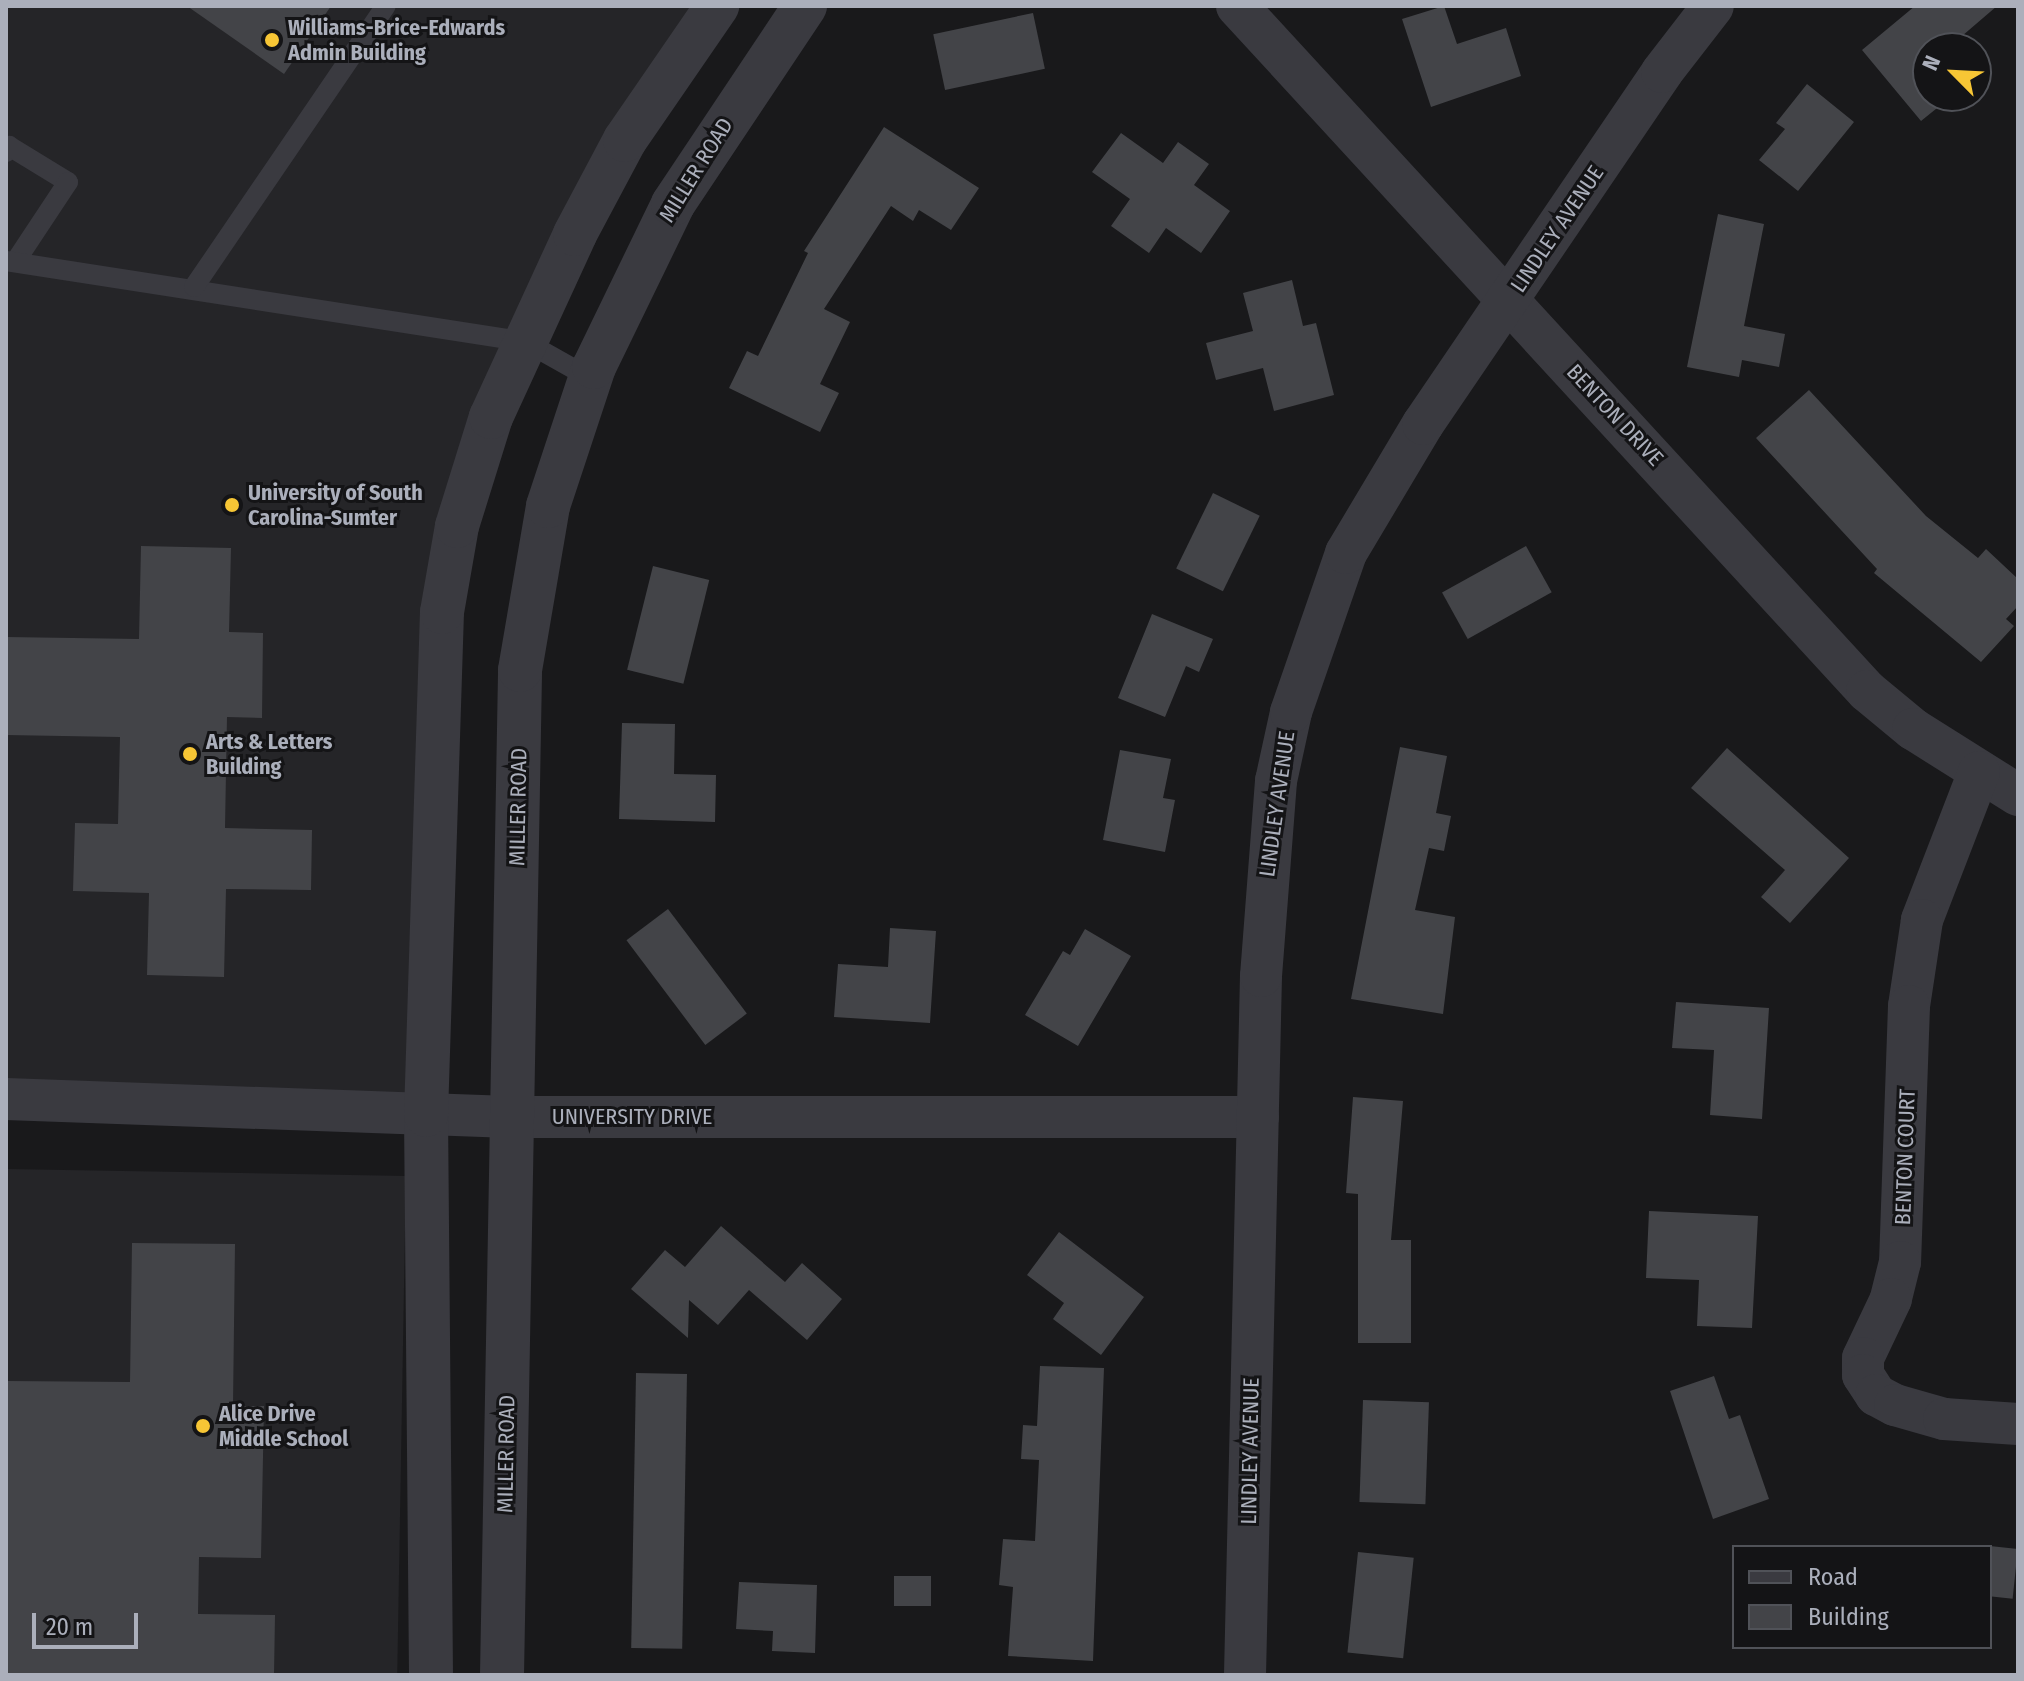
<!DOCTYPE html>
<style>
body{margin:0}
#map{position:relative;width:2024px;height:1681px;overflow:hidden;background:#19191b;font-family:"Fira Sans Condensed",sans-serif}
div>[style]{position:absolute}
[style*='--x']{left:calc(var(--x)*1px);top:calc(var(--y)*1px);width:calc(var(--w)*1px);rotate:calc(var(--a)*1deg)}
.built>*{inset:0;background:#252528;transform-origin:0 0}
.building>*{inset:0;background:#434448;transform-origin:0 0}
.service>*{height:20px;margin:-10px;padding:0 10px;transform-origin:10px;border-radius:10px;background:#3a3a40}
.minor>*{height:42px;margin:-21px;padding:0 21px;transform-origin:21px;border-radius:21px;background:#3a3a40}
.tertiary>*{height:44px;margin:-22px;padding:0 22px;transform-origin:22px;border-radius:22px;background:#3a3a40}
.dots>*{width:22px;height:22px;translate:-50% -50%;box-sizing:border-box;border:4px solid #141416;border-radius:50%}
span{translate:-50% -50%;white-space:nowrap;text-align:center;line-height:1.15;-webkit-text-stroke:6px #141416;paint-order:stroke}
.poi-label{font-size:22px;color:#abafbb;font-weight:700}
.left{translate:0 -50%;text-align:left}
.street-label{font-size:22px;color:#abafbb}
.frame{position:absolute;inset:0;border:8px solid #abafbb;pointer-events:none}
.legend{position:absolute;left:1732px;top:1545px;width:260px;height:104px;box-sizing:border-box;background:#141416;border:2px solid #505258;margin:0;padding:10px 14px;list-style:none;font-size:24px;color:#abafbb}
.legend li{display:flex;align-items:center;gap:16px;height:40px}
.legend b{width:40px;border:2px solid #505258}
.north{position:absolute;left:1912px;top:32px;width:80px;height:80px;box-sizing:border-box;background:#141416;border:2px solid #505258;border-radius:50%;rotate:294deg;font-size:22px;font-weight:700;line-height:32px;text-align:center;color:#abafbb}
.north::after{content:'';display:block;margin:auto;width:28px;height:36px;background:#f7c635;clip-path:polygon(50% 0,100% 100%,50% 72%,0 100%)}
.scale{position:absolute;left:32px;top:1613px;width:106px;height:36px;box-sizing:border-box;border:4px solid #abafbb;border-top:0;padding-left:10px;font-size:24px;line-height:28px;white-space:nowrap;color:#abafbb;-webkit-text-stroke:6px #141416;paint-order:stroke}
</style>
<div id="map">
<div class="built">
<div style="clip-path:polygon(6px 6px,708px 6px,474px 447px,426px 1115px,6px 1084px)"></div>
<div style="left:6px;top:1169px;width:400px;height:506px;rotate:1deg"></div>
</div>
<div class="building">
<div style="clip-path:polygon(187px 6px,331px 6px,284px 74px)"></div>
<div style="clip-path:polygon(1444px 6px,1457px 44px,1506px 28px,1521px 76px,1431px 107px,1402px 19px)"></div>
<div style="clip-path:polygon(1915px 6px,1997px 6px,1955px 42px,1960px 48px,1928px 48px,1928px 96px,1952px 96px,1921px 121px,1862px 50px)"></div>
<div style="left:1033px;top:13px;width:57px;height:102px;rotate:78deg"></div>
<div style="clip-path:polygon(1807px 84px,1854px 122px,1798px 191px,1759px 160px,1785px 129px,1776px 123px)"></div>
<div style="clip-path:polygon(884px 127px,979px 188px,951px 230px,919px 210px,913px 221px,891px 206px,824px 309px,850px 322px,820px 384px,839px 393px,820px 432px,729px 388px,747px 351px,758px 356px,808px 253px,804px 251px)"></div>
<div style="clip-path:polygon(1121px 133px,1163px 163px,1178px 142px,1209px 164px,1194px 185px,1230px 211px,1201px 253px,1166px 228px,1149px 253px,1111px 226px,1130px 199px,1092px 172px)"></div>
<div style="clip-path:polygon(1718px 214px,1764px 224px,1744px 326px,1785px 334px,1779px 367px,1742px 360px,1739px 377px,1687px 367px)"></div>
<div style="clip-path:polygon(1292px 280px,1303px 326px,1316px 323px,1334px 395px,1274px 411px,1263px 368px,1216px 380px,1206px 343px,1253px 331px,1243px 293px)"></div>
<div style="clip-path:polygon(1809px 390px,1926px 516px,1978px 558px,1986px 549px,2018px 579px,2018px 606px,2006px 619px,2014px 626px,1981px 662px,1874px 573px,1877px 569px,1756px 438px)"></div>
<div style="left:1213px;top:493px;width:52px;height:84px;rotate:26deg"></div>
<div style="clip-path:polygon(141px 546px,231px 548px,229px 632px,263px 633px,262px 718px,227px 717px,225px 828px,312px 830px,311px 890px,226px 889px,224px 977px,147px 975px,149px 893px,73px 891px,75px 823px,118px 824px,120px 737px,6px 735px,6px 637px,139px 639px)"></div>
<div style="left:1526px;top:546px;width:53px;height:96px;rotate:61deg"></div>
<div style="left:653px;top:566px;width:58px;height:107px;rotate:14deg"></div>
<div style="clip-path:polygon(1152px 614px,1213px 639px,1199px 672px,1186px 666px,1165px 717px,1118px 698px)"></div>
<div style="clip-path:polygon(622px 723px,675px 724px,674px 774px,716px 775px,715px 822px,619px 819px)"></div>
<div style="clip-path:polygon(1400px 747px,1447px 756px,1436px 813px,1451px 816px,1444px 851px,1429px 848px,1415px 910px,1455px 917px,1443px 1014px,1351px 999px)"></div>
<div style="clip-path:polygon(1727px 748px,1849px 858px,1790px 923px,1761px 897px,1785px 870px,1691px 788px)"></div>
<div style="clip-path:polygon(1120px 750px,1171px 759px,1163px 798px,1175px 800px,1165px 852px,1103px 840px)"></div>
<div style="left:668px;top:909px;width:131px;height:52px;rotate:53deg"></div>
<div style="clip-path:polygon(890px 928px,936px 931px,930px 1023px,834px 1017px,838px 964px,888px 967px)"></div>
<div style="clip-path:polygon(1085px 929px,1131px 956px,1078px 1046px,1025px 1015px,1063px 951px,1070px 955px)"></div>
<div style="clip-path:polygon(1676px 1002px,1769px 1008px,1762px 1119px,1710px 1115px,1714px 1050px,1672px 1048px)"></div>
<div style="clip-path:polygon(1353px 1097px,1403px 1101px,1391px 1240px,1411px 1240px,1411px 1343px,1358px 1343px,1358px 1194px,1346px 1193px)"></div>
<div style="clip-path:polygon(1649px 1211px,1758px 1216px,1752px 1328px,1697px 1326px,1699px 1280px,1646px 1278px)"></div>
<div style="clip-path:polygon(721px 1226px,785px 1282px,802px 1263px,842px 1299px,807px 1340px,749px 1290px,718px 1325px,689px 1300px,688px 1338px,631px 1289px,665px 1250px,685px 1267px)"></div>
<div style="clip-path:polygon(1059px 1232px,1144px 1297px,1101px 1355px,1053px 1319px,1064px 1303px,1027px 1275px)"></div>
<div style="clip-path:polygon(132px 1243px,235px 1244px,233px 1406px,264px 1406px,261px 1558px,199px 1557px,198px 1614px,275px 1615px,274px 1675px,6px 1675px,6px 1381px,130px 1382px)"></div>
<div style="clip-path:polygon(1040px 1366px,1104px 1368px,1093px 1661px,1008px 1656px,1013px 1587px,999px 1585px,1003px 1539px,1035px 1541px,1039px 1460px,1021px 1459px,1023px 1425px,1037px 1426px)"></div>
<div style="left:636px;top:1373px;width:51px;height:275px;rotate:1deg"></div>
<div style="clip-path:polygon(1714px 1376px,1729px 1419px,1740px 1415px,1769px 1499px,1713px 1519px,1670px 1391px)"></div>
<div style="left:1363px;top:1400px;width:66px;height:102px;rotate:2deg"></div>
<div style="left:1990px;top:1546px;width:28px;height:50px;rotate:6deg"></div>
<div style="left:1358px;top:1552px;width:56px;height:101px;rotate:6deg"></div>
<div style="left:894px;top:1576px;width:37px;height:30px"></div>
<div style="clip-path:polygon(739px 1582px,817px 1585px,815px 1653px,772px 1651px,773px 1631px,736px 1629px)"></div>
</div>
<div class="service">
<div style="--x:6;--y:152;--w:7;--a:-63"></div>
<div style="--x:9;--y:146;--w:69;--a:31.4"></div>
<div style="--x:68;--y:182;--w:96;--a:123.5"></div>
<div style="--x:6;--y:261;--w:526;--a:8.85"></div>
<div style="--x:526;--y:342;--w:73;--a:29.4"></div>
<div style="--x:194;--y:287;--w:340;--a:-55.7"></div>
</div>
<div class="minor">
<div style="--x:1237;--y:6;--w:931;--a:47.4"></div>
<div style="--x:1867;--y:691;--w:60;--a:39.6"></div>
<div style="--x:1913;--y:729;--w:124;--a:32.2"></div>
<div style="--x:1979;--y:772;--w:159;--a:111.1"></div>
<div style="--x:1922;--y:920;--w:87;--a:98.6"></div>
<div style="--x:1909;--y:1006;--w:256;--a:92"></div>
<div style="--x:1900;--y:1262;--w:38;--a:104"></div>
<div style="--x:1891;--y:1299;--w:65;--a:115.4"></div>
<div style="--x:1863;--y:1358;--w:17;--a:90"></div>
<div style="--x:1863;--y:1375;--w:24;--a:57"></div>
<div style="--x:1876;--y:1395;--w:21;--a:28"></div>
<div style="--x:1895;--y:1405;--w:51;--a:15.9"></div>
<div style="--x:1944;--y:1419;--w:74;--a:3.9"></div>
<div style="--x:6;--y:1099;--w:506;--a:2.04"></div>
<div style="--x:512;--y:1117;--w:746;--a:0"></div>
<div style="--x:1245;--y:1675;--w:699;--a:-88.69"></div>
<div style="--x:1261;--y:976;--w:196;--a:-85.6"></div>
<div style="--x:1276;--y:781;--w:71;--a:-77.7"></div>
<div style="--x:1291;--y:712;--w:168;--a:-70.9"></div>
<div style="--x:1346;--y:553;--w:150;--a:-59.2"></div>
<div style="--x:1423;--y:424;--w:425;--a:-55.8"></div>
<div style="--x:1662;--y:72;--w:83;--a:-52.3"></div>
</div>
<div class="tertiary">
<div style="--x:431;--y:1675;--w:560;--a:-90.51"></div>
<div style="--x:426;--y:1115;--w:503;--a:-88.18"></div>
<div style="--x:442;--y:612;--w:87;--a:-80.1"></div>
<div style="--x:457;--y:526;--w:114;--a:-72.7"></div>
<div style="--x:491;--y:417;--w:201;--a:-65.3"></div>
<div style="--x:575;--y:234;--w:106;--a:-62"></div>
<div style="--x:625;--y:140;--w:163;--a:-55.5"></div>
<div style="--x:502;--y:1675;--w:1005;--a:-88.97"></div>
<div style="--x:520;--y:670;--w:166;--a:-80.3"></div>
<div style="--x:548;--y:506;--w:146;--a:-71.7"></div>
<div style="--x:594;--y:367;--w:181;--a:-64.1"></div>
<div style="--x:673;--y:204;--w:238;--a:-56.3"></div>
</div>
<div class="dots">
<div style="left:272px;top:40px;background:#f7c635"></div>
<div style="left:232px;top:505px;background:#f7c635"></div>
<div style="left:190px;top:754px;background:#f7c635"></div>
<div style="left:203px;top:1426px;background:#f7c635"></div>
</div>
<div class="poi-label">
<span class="left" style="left:288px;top:40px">Williams-Brice-Edwards<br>Admin Building</span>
<span class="left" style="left:248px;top:505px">University of South<br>Carolina-Sumter</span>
<span class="left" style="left:206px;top:754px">Arts &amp; Letters<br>Building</span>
<span class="left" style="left:219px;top:1426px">Alice Drive<br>Middle School</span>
</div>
<div class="street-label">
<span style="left:696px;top:170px;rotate:-58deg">MILLER ROAD</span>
<span style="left:1557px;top:229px;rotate:-56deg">LINDLEY AVENUE</span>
<span style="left:1615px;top:415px;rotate:47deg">BENTON DRIVE</span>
<span style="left:1277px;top:804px;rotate:-82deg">LINDLEY AVENUE</span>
<span style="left:518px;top:807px;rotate:-89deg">MILLER ROAD</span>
<span style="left:632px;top:1117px">UNIVERSITY DRIVE</span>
<span style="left:1905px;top:1157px;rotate:-88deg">BENTON COURT</span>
<span style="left:1250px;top:1451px;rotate:-89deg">LINDLEY AVENUE</span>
<span style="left:506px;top:1454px;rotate:-89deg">MILLER ROAD</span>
</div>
<div class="frame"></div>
<ul class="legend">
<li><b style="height:10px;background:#3a3a40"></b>Road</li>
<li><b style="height:22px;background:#434448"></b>Building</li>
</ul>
<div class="north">N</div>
<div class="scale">20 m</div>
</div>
